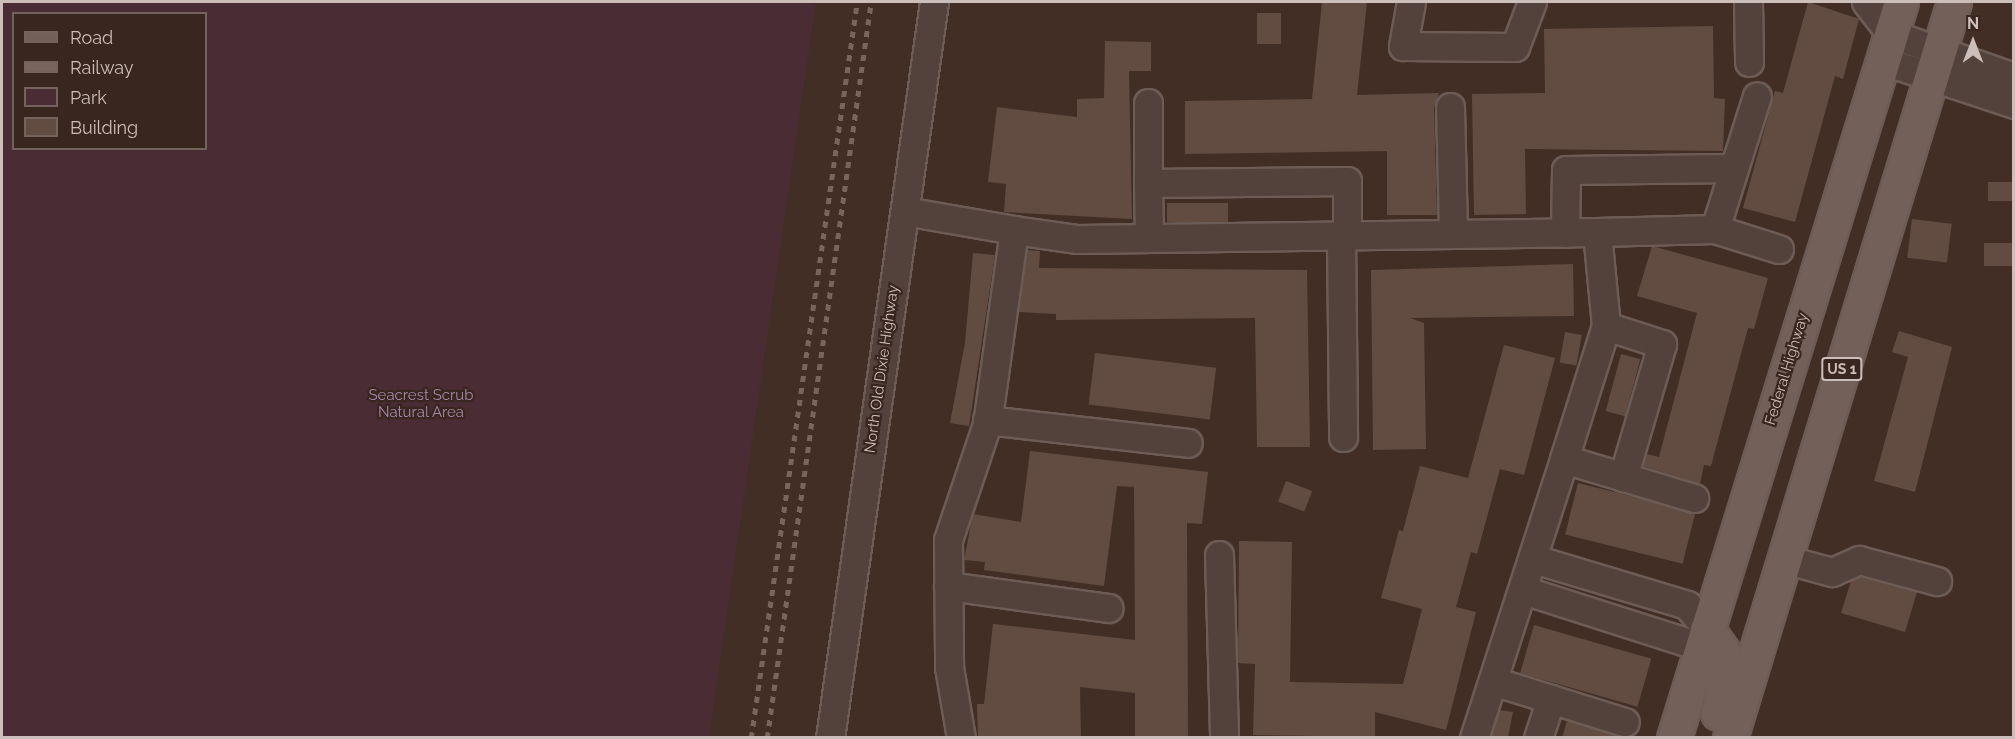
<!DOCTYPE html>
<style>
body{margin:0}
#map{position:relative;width:2015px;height:739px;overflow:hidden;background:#432e26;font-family:Raleway,sans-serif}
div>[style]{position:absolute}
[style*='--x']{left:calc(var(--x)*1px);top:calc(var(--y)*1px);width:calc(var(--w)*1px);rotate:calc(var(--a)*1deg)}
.green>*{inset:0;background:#492c34}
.building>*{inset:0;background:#624c42;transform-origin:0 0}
.roads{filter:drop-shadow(2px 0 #6d5c56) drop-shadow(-2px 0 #6d5c56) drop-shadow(0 2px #6d5c56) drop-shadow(0 -2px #6d5c56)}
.minor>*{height:27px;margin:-13.5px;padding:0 13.5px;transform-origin:13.5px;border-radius:13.5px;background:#52423b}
.major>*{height:33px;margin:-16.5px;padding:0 16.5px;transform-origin:16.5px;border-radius:16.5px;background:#726059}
.rail>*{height:4.5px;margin-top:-2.25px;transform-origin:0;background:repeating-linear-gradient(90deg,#79655d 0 6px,transparent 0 12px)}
span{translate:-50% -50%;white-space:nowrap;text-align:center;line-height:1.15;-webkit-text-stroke:4.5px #38261f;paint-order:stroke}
.shield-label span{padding:2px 4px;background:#38261f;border:2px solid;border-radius:4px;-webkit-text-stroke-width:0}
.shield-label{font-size:14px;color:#ccbeb8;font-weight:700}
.street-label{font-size:15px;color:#ccbeb8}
.park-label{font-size:15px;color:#a985ac}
.frame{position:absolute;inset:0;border:3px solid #ccbeb8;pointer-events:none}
.legend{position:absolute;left:12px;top:12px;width:195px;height:138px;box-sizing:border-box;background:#38261f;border:2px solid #73635c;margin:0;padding:8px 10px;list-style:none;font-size:18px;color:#ccbeb8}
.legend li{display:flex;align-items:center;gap:12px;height:30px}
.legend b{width:30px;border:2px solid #73635c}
.north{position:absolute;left:1943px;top:12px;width:60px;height:60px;-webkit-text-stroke:4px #38261f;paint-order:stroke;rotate:0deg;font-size:16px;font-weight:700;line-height:24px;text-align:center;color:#ccbeb8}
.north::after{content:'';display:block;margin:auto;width:21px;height:27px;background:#ccbeb8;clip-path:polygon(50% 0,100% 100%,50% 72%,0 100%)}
</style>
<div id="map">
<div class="green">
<div style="clip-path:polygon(evenodd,2px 2px,816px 2px,709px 737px,2px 737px,2px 2px,14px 14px,206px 14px,206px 148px,14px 148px,14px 14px)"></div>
</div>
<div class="building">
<div style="clip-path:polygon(1322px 2px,1367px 2px,1357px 95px,1439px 93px,1434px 107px,1437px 215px,1387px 215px,1387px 151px,1185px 154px,1185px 101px,1312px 99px)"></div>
<div style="clip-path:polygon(1808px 2px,1859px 19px,1843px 79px,1835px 76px,1795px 222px,1743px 208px,1775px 91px,1783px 93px)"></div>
<div style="left:1257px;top:13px;width:24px;height:31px"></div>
<div style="clip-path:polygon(1713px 26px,1714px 98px,1725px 99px,1723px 151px,1525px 149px,1526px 214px,1474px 215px,1472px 94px,1545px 93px,1544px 29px)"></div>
<div style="clip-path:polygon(1105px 41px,1151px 42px,1151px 71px,1129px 71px,1132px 219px,1004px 212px,1006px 184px,988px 182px,997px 107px,1077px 117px,1077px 99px,1104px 98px)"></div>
<div style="left:1988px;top:182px;width:25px;height:19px"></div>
<div style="left:1167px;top:203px;width:61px;height:19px"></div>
<div style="left:1912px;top:219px;width:40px;height:39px;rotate:7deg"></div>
<div style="left:1984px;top:243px;width:29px;height:23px"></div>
<div style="clip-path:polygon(1652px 246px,1768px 278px,1754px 329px,1748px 328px,1711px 466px,1704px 465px,1700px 484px,1643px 466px,1646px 454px,1659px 457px,1697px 313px,1637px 296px)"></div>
<div style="clip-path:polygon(1027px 250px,1040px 251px,1039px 268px,1307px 270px,1310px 447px,1257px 447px,1255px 318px,1056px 320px,1056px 314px,1018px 312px)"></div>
<div style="clip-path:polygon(973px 253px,995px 255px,969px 426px,950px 423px,965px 343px)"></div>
<div style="clip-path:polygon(1573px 264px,1574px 316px,1410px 318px,1424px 323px,1426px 449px,1373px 450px,1371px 270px)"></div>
<div style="clip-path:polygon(1899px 331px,1952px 347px,1915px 492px,1874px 481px,1908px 357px,1892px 352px)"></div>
<div style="left:1565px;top:332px;width:17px;height:31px;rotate:10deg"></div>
<div style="clip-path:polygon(1504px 345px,1555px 358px,1524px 475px,1500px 469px,1477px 554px,1471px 552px,1456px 607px,1476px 612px,1446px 730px,1375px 712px,1375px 737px,1253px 735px,1255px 664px,1238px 663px,1239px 541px,1292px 542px,1290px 682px,1403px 684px,1422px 609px,1381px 598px,1399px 530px,1403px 531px,1420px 466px,1468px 478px)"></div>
<div style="left:1095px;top:353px;width:122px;height:52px;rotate:7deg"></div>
<div style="left:1621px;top:354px;width:20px;height:59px;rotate:15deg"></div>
<div style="clip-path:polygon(1030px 451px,1208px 472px,1202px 524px,1187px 523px,1188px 738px,1135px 738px,1135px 693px,1080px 687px,1081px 738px,978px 738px,977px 704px,984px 704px,993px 624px,1135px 640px,1134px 487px,1117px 486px,1104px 586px,984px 570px,985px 562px,964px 560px,973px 514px,1021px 522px)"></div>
<div style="left:1286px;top:481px;width:28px;height:22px;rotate:21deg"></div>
<div style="left:1578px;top:483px;width:121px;height:53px;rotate:14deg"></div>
<div style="clip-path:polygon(1860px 577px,1917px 592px,1905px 632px,1841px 613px,1851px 581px)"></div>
<div style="left:1534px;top:625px;width:122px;height:50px;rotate:16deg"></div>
<div style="clip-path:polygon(1500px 710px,1513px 712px,1508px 738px,1491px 738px)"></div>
<div style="clip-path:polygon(1567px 721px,1620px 737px,1627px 737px,1562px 738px)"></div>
</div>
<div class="roads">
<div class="minor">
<div style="--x:1411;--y:2;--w:45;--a:100.3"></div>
<div style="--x:1403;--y:46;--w:112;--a:0.5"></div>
<div style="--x:1515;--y:47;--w:48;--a:-69.3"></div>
<div style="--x:1748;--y:2;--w:60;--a:89"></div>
<div style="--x:1866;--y:2;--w:41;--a:52"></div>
<div style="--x:1891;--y:34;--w:130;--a:19.3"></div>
<div style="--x:1884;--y:61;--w:137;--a:18.3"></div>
<div style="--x:1148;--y:103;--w:80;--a:90"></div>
<div style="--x:1148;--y:183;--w:199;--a:-0.6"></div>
<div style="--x:1347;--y:181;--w:54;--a:90"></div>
<div style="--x:1450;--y:107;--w:127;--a:88.6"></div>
<div style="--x:1148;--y:183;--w:55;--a:89"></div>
<div style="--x:905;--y:211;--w:111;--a:9.9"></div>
<div style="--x:1014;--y:230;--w:196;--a:97.9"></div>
<div style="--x:987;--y:424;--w:122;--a:108.6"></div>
<div style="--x:948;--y:540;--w:127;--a:89.5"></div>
<div style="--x:949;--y:667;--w:72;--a:80.4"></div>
<div style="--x:1715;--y:229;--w:139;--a:-72.5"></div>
<div style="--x:1014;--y:230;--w:64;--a:8.1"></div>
<div style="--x:1077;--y:239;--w:520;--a:-0.77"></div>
<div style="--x:1565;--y:233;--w:63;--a:-89.1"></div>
<div style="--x:1566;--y:170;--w:168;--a:-0.7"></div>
<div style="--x:1341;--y:235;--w:202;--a:89.4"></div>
<div style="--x:1606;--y:326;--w:94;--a:-95.5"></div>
<div style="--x:1597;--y:232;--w:118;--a:-1.5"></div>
<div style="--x:1715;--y:229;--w:67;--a:17.4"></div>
<div style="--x:987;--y:420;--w:202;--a:6.5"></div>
<div style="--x:1564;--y:459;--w:139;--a:-72.5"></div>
<div style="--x:1606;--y:326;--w:59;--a:17.8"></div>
<div style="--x:1662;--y:344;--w:139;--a:106.3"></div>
<div style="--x:1219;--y:555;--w:183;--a:88.4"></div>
<div style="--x:1534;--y:559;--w:160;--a:16.7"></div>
<div style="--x:1687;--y:605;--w:31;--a:50"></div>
<div style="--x:1784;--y:559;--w:50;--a:15.2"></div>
<div style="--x:1832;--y:572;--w:30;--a:-24"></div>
<div style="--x:1859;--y:560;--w:81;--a:15.1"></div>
<div style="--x:948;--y:586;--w:162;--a:7.8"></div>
<div style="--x:1523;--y:590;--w:188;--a:17.7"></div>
<div style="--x:1493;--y:681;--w:138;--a:17.3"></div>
<div style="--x:830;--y:738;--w:743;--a:-81.96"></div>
<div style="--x:1474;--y:738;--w:293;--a:-72.1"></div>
<div style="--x:1564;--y:459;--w:136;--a:16.7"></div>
<div style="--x:1538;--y:738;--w:41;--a:-71.6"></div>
</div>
<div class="major">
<div style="--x:1707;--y:629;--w:28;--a:55"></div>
<div style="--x:1723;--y:652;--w:21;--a:79"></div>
<div style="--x:1727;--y:673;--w:41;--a:102.7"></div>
<div style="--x:1674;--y:738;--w:770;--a:-72.86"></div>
<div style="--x:1730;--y:738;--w:769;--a:-73.07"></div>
</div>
</div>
<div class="rail">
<div style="--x:751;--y:738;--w:744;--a:-81.8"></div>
<div style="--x:767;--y:738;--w:743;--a:-81.96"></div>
</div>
<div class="shield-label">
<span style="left:1842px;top:369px">US 1</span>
</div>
<div class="street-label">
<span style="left:882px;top:369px;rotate:-82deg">North Old Dixie Highway</span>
<span style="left:1787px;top:369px;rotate:-73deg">Federal Highway</span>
</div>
<div class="park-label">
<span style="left:421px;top:404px">Seacrest Scrub<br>Natural Area</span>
</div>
<div class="frame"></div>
<ul class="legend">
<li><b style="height:8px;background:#726059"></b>Road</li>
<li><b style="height:8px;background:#79655d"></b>Railway</li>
<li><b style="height:16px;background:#492c34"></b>Park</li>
<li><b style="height:16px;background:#624c42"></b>Building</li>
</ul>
<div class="north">N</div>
</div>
